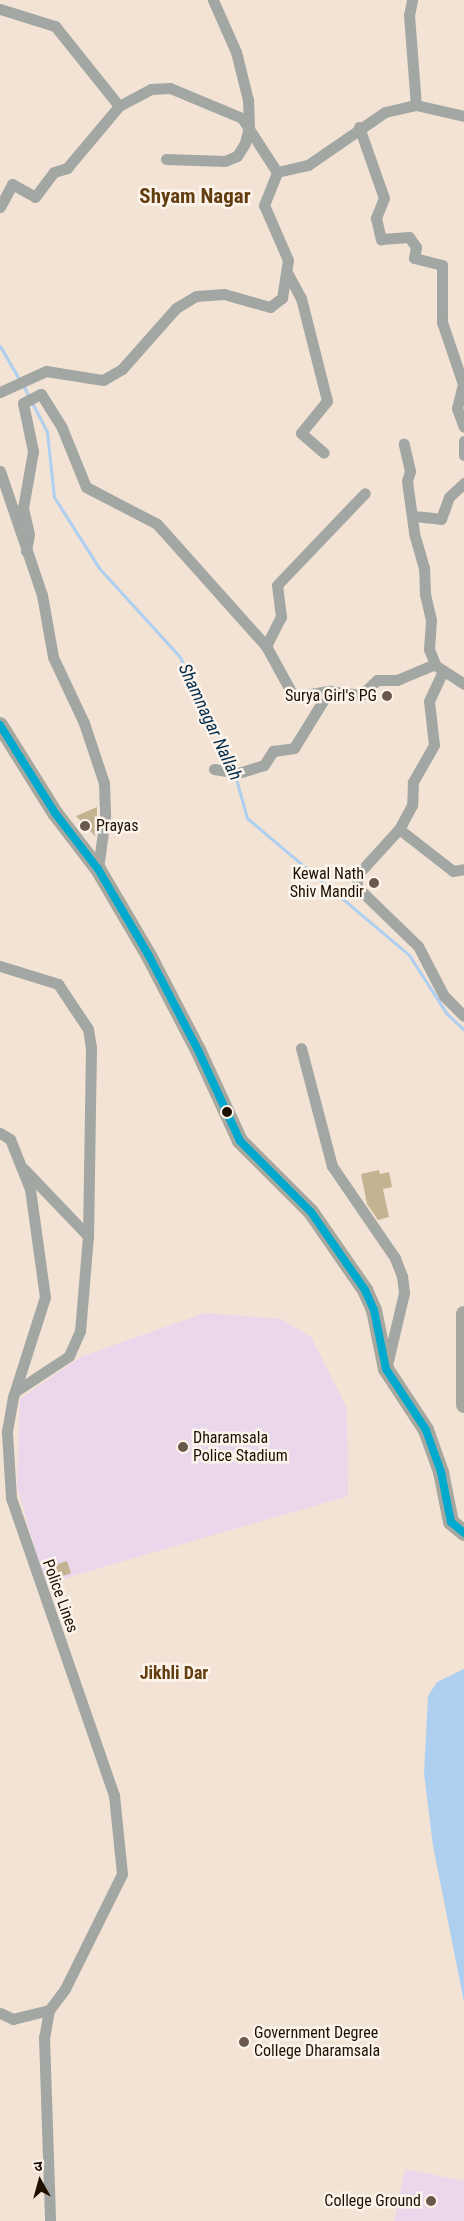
<!DOCTYPE html>
<meta charset="utf-8">
<style>
body{margin:0}
#map{position:relative;width:464px;height:2221px;overflow:hidden;background:#f2e3d5;font-family:"Roboto Condensed","Noto Sans Devanagari",sans-serif}
div>[style]{position:absolute}
[style*='--x']{left:calc(var(--x)*1px);top:calc(var(--y)*1px);width:calc(var(--w)*1px);rotate:calc(var(--a)*1deg)}
.green>*{inset:0;background:#ebd7eb}
.water>*{inset:0;background:#aecfef}
.stream>*{height:3px;margin:-1.5px;padding:0 1.5px;transform-origin:1.5px;border-radius:1.5px;background:#aecfef}
.building>*{inset:0;background:#c4b391;transform-origin:0 0}
.street>*{height:11px;margin:-5.5px;padding:0 5.5px;transform-origin:5.5px;border-radius:5.5px;background:#a3a7a3}
.primary>*{height:16px;margin:-8px;padding:0 8px;transform-origin:8px;border-radius:8px;background:#a6a89f}
.bus-1>*{height:8px;margin:-4px;padding:0 4px;transform-origin:4px;border-radius:4px;background:#00a9ce}
.dots>*{width:14px;height:14px;translate:-50% -50%;box-sizing:border-box;border:2px solid #fdf4eb;border-radius:50%}
span{translate:-50% -50%;white-space:nowrap;text-align:center;line-height:1.15;-webkit-text-stroke:5px #fdf4eb;paint-order:stroke}
.poi-label{font-size:16px;color:#1e0f01}
.right{translate:-100% -50%;text-align:right}
.left{translate:0 -50%;text-align:left}
.street-label{font-size:16px;color:#1e0f01}
.water-label{font-size:18px;color:#012b4b;font-style:italic}
.neighbourhood-label{font-size:18px;color:#613d0f;font-weight:700}
.district-label{font-size:21px;color:#613d0f;font-weight:700}
.north{position:absolute;left:15px;top:2156px;width:50px;height:50px;-webkit-text-stroke:4px #fdf4eb;paint-order:stroke;rotate:353deg;font-size:14px;font-weight:700;line-height:20px;text-align:center;color:#1e0f01}
.north::after{content:'';display:block;margin:auto;width:18px;height:22px;background:#1e0f01;clip-path:polygon(50% 0,100% 100%,50% 72%,0 100%)}
</style>
<div id="map">
<div class="green">
<div style="clip-path:polygon(205px 1313px,281px 1319px,311px 1337px,347px 1408px,348px 1496px,45px 1584px,17px 1486px,20px 1399px,80px 1357px)"></div>
<div style="clip-path:polygon(405px 2169px,464px 2181px,464px 2221px,394px 2221px)"></div>
</div>
<div class="water">
<div style="clip-path:polygon(464px 1669px,464px 2002px,433px 1846px,424px 1773px,428px 1696px,437px 1682px)"></div>
</div>
<div class="stream">
<div style="--x:0;--y:346;--w:39;--a:60"></div>
<div style="--x:23;--y:385;--w:53;--a:62.9"></div>
<div style="--x:47;--y:432;--w:65;--a:83.9"></div>
<div style="--x:54;--y:497;--w:84;--a:57.6"></div>
<div style="--x:99;--y:568;--w:120;--a:47.7"></div>
<div style="--x:180;--y:657;--w:124;--a:64.7"></div>
<div style="--x:235;--y:775;--w:45;--a:74.4"></div>
<div style="--x:247;--y:818;--w:212;--a:40.2"></div>
<div style="--x:409;--y:955;--w:70;--a:57.2"></div>
<div style="--x:447;--y:1014;--w:23;--a:43"></div>
</div>
<div class="building">
<div style="clip-path:polygon(97px 807px,97px 817px,95px 836px,76px 816px)"></div>
<div style="clip-path:polygon(379px 1170px,380px 1174px,389px 1172px,392px 1187px,383px 1189px,389px 1217px,378px 1220px,367px 1204px,361px 1174px)"></div>
<div style="left:67px;top:1561px;width:13px;height:18px;rotate:72deg"></div>
</div>
<div class="street">
<div style="--x:412;--y:0;--w:15;--a:101"></div>
<div style="--x:409;--y:15;--w:90;--a:85.6"></div>
<div style="--x:0;--y:9;--w:58;--a:17.2"></div>
<div style="--x:55;--y:26;--w:102;--a:51.3"></div>
<div style="--x:359;--y:127;--w:75;--a:70.6"></div>
<div style="--x:384;--y:198;--w:22;--a:112"></div>
<div style="--x:376;--y:218;--w:22;--a:77"></div>
<div style="--x:381;--y:239;--w:28;--a:-4"></div>
<div style="--x:409;--y:237;--w:12;--a:55"></div>
<div style="--x:416;--y:247;--w:11;--a:100"></div>
<div style="--x:414;--y:258;--w:29;--a:14"></div>
<div style="--x:442;--y:265;--w:57;--a:90"></div>
<div style="--x:442;--y:322;--w:65;--a:71.3"></div>
<div style="--x:463;--y:384;--w:25;--a:104"></div>
<div style="--x:457;--y:408;--w:20;--a:70"></div>
<div style="--x:166;--y:159;--w:59;--a:1.9"></div>
<div style="--x:225;--y:161;--w:13;--a:-23"></div>
<div style="--x:237;--y:156;--w:15;--a:-58"></div>
<div style="--x:245;--y:143;--w:16;--a:-76"></div>
<div style="--x:249;--y:127;--w:27;--a:-92"></div>
<div style="--x:248;--y:100;--w:49;--a:-104"></div>
<div style="--x:236;--y:52;--w:57;--a:-113.9"></div>
<div style="--x:0;--y:207;--w:26;--a:-62"></div>
<div style="--x:12;--y:184;--w:26;--a:29"></div>
<div style="--x:35;--y:197;--w:31;--a:-53"></div>
<div style="--x:54;--y:172;--w:14;--a:-17"></div>
<div style="--x:67;--y:168;--w:81;--a:-50"></div>
<div style="--x:119;--y:106;--w:36;--a:-28"></div>
<div style="--x:151;--y:89;--w:19;--a:-3"></div>
<div style="--x:170;--y:88;--w:78;--a:22.6"></div>
<div style="--x:242;--y:118;--w:64;--a:57.1"></div>
<div style="--x:288;--y:274;--w:27;--a:62"></div>
<div style="--x:301;--y:298;--w:106;--a:75.8"></div>
<div style="--x:327;--y:401;--w:41;--a:129.1"></div>
<div style="--x:301;--y:433;--w:30;--a:41"></div>
<div style="--x:0;--y:392;--w:51;--a:-24.5"></div>
<div style="--x:46;--y:371;--w:58;--a:9"></div>
<div style="--x:103;--y:380;--w:22;--a:-30"></div>
<div style="--x:122;--y:369;--w:81;--a:-48.5"></div>
<div style="--x:176;--y:308;--w:23;--a:-31"></div>
<div style="--x:196;--y:296;--w:28;--a:-4"></div>
<div style="--x:224;--y:294;--w:48;--a:15.8"></div>
<div style="--x:270;--y:307;--w:15;--a:-37"></div>
<div style="--x:282;--y:298;--w:38;--a:-81"></div>
<div style="--x:288;--y:260;--w:60;--a:-113.6"></div>
<div style="--x:264;--y:205;--w:35;--a:-68"></div>
<div style="--x:277;--y:172;--w:32;--a:-13"></div>
<div style="--x:308;--y:165;--w:93;--a:-34.5"></div>
<div style="--x:385;--y:112;--w:32;--a:-13"></div>
<div style="--x:416;--y:105;--w:49;--a:12.9"></div>
<div style="--x:464;--y:441;--w:14;--a:90"></div>
<div style="--x:0;--y:471;--w:131;--a:71.3"></div>
<div style="--x:42;--y:595;--w:63;--a:79.9"></div>
<div style="--x:53;--y:657;--w:73;--a:64.8"></div>
<div style="--x:84;--y:723;--w:63;--a:71.6"></div>
<div style="--x:104;--y:783;--w:34;--a:88"></div>
<div style="--x:105;--y:817;--w:52;--a:97.7"></div>
<div style="--x:414;--y:516;--w:27;--a:6"></div>
<div style="--x:441;--y:519;--w:23;--a:-70"></div>
<div style="--x:449;--y:497;--w:21;--a:-43"></div>
<div style="--x:26;--y:551;--w:17;--a:-80"></div>
<div style="--x:29;--y:534;--w:27;--a:-103"></div>
<div style="--x:23;--y:508;--w:58;--a:-80"></div>
<div style="--x:33;--y:451;--w:49;--a:-101.8"></div>
<div style="--x:23;--y:403;--w:20;--a:-27"></div>
<div style="--x:41;--y:394;--w:40;--a:58"></div>
<div style="--x:62;--y:428;--w:64;--a:67.9"></div>
<div style="--x:86;--y:487;--w:80;--a:27.5"></div>
<div style="--x:157;--y:524;--w:164;--a:48.2"></div>
<div style="--x:266;--y:646;--w:58;--a:61.2"></div>
<div style="--x:294;--y:697;--w:36;--a:-10"></div>
<div style="--x:329;--y:691;--w:32;--a:7"></div>
<div style="--x:361;--y:695;--w:22;--a:-43"></div>
<div style="--x:377;--y:680;--w:20;--a:0"></div>
<div style="--x:397;--y:680;--w:41;--a:-22.8"></div>
<div style="--x:435;--y:664;--w:16;--a:-112"></div>
<div style="--x:429;--y:649;--w:29;--a:-86"></div>
<div style="--x:431;--y:620;--w:27;--a:-103"></div>
<div style="--x:425;--y:594;--w:26;--a:-92"></div>
<div style="--x:424;--y:568;--w:37;--a:-106"></div>
<div style="--x:414;--y:532;--w:51;--a:-97.8"></div>
<div style="--x:407;--y:481;--w:10;--a:-73"></div>
<div style="--x:410;--y:471;--w:28;--a:-103"></div>
<div style="--x:266;--y:646;--w:33;--a:-63"></div>
<div style="--x:281;--y:617;--w:32;--a:-97"></div>
<div style="--x:277;--y:585;--w:127;--a:-46.3"></div>
<div style="--x:438;--y:667;--w:31;--a:33"></div>
<div style="--x:443;--y:671;--w:33;--a:115"></div>
<div style="--x:429;--y:701;--w:44;--a:83.5"></div>
<div style="--x:434;--y:745;--w:43;--a:119.6"></div>
<div style="--x:413;--y:782;--w:23;--a:92"></div>
<div style="--x:412;--y:805;--w:27;--a:118"></div>
<div style="--x:399;--y:829;--w:59;--a:132.3"></div>
<div style="--x:359;--y:873;--w:13;--a:103"></div>
<div style="--x:356;--y:886;--w:86;--a:44.1"></div>
<div style="--x:418;--y:946;--w:56;--a:62.5"></div>
<div style="--x:444;--y:996;--w:28;--a:45"></div>
<div style="--x:214;--y:769;--w:24;--a:9"></div>
<div style="--x:238;--y:773;--w:27;--a:-17"></div>
<div style="--x:264;--y:765;--w:17;--a:-57"></div>
<div style="--x:273;--y:751;--w:21;--a:-8"></div>
<div style="--x:294;--y:748;--w:67;--a:-58.4"></div>
<div style="--x:399;--y:829;--w:68;--a:37.9"></div>
<div style="--x:453;--y:871;--w:11;--a:-10"></div>
<div style="--x:0;--y:966;--w:61;--a:17.2"></div>
<div style="--x:58;--y:984;--w:54;--a:56.3"></div>
<div style="--x:88;--y:1029;--w:18;--a:81"></div>
<div style="--x:91;--y:1047;--w:189;--a:90.9"></div>
<div style="--x:88;--y:1236;--w:95;--a:94.8"></div>
<div style="--x:80;--y:1331;--w:27;--a:114"></div>
<div style="--x:69;--y:1356;--w:64;--a:146.6"></div>
<div style="--x:301;--y:1048;--w:122;--a:75.3"></div>
<div style="--x:332;--y:1166;--w:112;--a:55.6"></div>
<div style="--x:395;--y:1258;--w:19;--a:69"></div>
<div style="--x:402;--y:1276;--w:17;--a:83"></div>
<div style="--x:404;--y:1293;--w:74;--a:103.3"></div>
<div style="--x:0;--y:1133;--w:12;--a:31"></div>
<div style="--x:10;--y:1139;--w:54;--a:68.2"></div>
<div style="--x:30;--y:1189;--w:109;--a:82.1"></div>
<div style="--x:45;--y:1297;--w:105;--a:107.7"></div>
<div style="--x:13;--y:1397;--w:36;--a:100"></div>
<div style="--x:7;--y:1432;--w:66;--a:86.5"></div>
<div style="--x:11;--y:1498;--w:314;--a:70.9"></div>
<div style="--x:114;--y:1795;--w:79;--a:84.2"></div>
<div style="--x:122;--y:1874;--w:128;--a:116.4"></div>
<div style="--x:65;--y:1989;--w:26;--a:127"></div>
<div style="--x:49;--y:2010;--w:37;--a:166"></div>
<div style="--x:13;--y:2019;--w:14;--a:-155"></div>
<div style="--x:24;--y:1169;--w:93;--a:46.3"></div>
<div style="--x:49;--y:2010;--w:27;--a:100"></div>
<div style="--x:44;--y:2037;--w:184;--a:88.1"></div>
</div>
<div class="primary">
<div style="--x:0;--y:725;--w:104;--a:58"></div>
<div style="--x:55;--y:813;--w:71;--a:52.5"></div>
<div style="--x:98;--y:869;--w:101;--a:59.6"></div>
<div style="--x:149;--y:956;--w:106;--a:62.5"></div>
<div style="--x:198;--y:1050;--w:100;--a:65.2"></div>
<div style="--x:240;--y:1141;--w:100;--a:45"></div>
<div style="--x:311;--y:1212;--w:95;--a:55.3"></div>
<div style="--x:365;--y:1290;--w:22;--a:66"></div>
<div style="--x:374;--y:1310;--w:60;--a:78.5"></div>
<div style="--x:386;--y:1369;--w:73;--a:56.7"></div>
<div style="--x:426;--y:1430;--w:45;--a:70.3"></div>
<div style="--x:441;--y:1472;--w:51;--a:78.7"></div>
<div style="--x:451;--y:1522;--w:17;--a:40"></div>
<div style="--x:464;--y:1314;--w:91;--a:90"></div>
</div>
<div class="bus-1">
<div style="--x:0;--y:725;--w:104;--a:58"></div>
<div style="--x:55;--y:813;--w:71;--a:52.5"></div>
<div style="--x:98;--y:869;--w:101;--a:59.6"></div>
<div style="--x:149;--y:956;--w:106;--a:62.5"></div>
<div style="--x:198;--y:1050;--w:100;--a:65.2"></div>
<div style="--x:240;--y:1141;--w:100;--a:45"></div>
<div style="--x:311;--y:1212;--w:95;--a:55.3"></div>
<div style="--x:365;--y:1290;--w:22;--a:66"></div>
<div style="--x:374;--y:1310;--w:60;--a:78.5"></div>
<div style="--x:386;--y:1369;--w:73;--a:56.7"></div>
<div style="--x:426;--y:1430;--w:45;--a:70.3"></div>
<div style="--x:441;--y:1472;--w:51;--a:78.7"></div>
<div style="--x:451;--y:1522;--w:17;--a:40"></div>
</div>
<div class="dots">
<div style="left:387px;top:696px;background:#68594b"></div>
<div style="left:85px;top:826px;background:#68594b"></div>
<div style="left:374px;top:883px;background:#68594b"></div>
<div style="left:227px;top:1112px;background:#1e0f01"></div>
<div style="left:183px;top:1447px;background:#68594b"></div>
<div style="left:244px;top:2042px;background:#68594b"></div>
<div style="left:431px;top:2201px;background:#68594b"></div>
</div>
<div class="poi-label">
<span class="right" style="left:377px;top:696px">Surya Girl's PG</span>
<span class="left" style="left:96px;top:826px">Prayas</span>
<span class="right" style="left:364px;top:883px">Kewal Nath<br>Shiv Mandir</span>
<span class="left" style="left:193px;top:1447px">Dharamsala<br>Police Stadium</span>
<span class="left" style="left:254px;top:2042px">Government Degree<br>College Dharamsala</span>
<span class="right" style="left:421px;top:2201px">College Ground</span>
</div>
<div class="street-label">
<span style="left:60px;top:1596px;rotate:70deg">Police Lines</span>
</div>
<div class="water-label">
<span style="left:210px;top:722px;rotate:65deg">Shamnagar Nallah</span>
</div>
<div class="neighbourhood-label">
<span style="left:174px;top:1673px">Jikhli Dar</span>
</div>
<div class="district-label">
<span style="left:195px;top:196px">Shyam Nagar</span>
</div>
<div class="north">उ</div>
</div>
